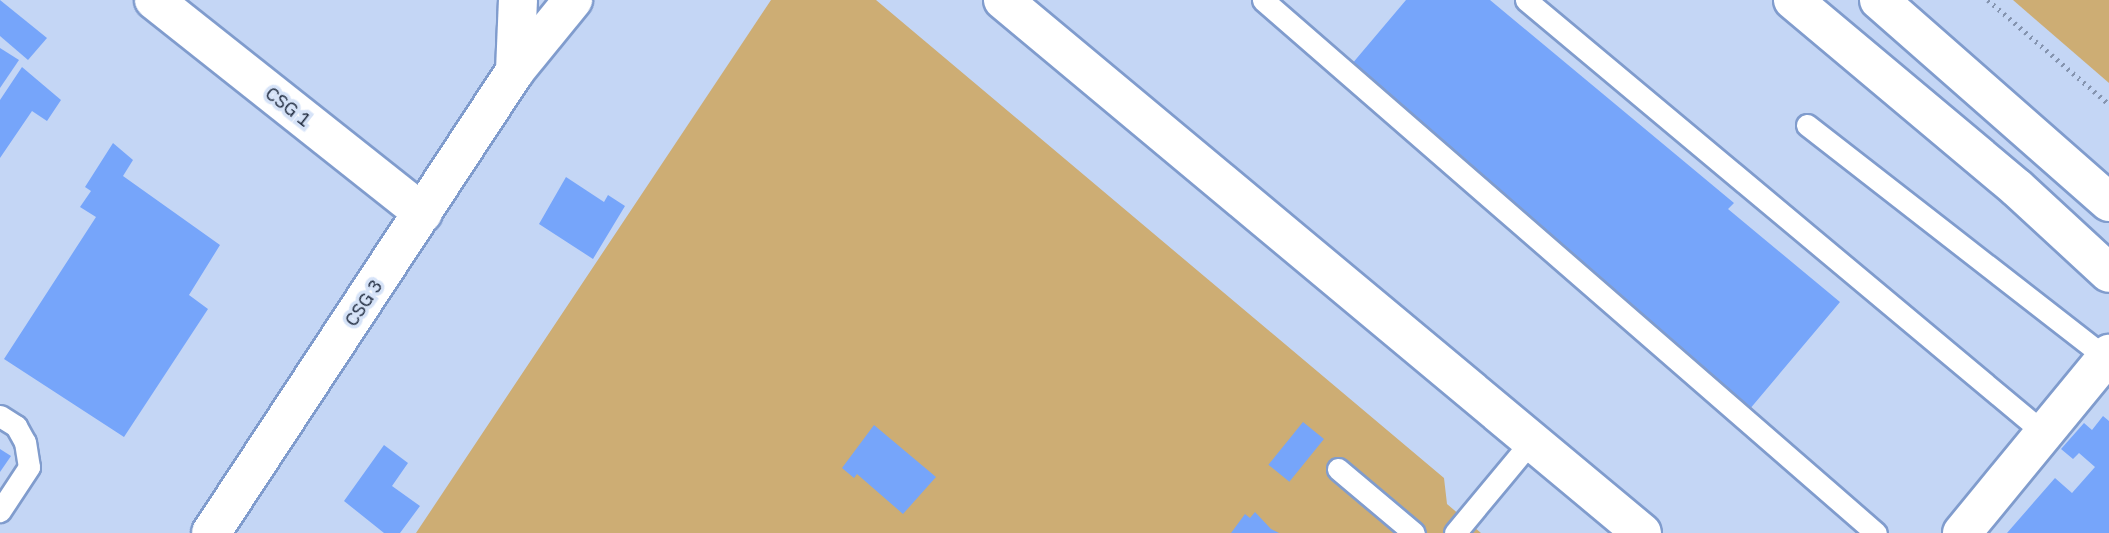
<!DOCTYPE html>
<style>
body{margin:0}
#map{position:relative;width:2109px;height:533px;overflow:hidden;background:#c4d6f5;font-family:"IBM Plex Sans",sans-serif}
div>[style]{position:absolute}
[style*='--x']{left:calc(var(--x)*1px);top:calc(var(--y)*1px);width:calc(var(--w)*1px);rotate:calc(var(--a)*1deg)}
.green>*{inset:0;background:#cdad74}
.building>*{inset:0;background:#76a5fa;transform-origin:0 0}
.path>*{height:4.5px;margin-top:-2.25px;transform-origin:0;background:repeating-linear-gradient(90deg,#8594af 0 2px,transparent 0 7px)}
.roads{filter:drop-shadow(2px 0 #809ccd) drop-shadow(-2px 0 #809ccd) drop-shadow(0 2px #809ccd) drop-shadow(0 -2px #809ccd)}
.lane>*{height:21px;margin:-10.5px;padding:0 10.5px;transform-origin:10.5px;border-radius:10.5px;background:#fff}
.street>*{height:38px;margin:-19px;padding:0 19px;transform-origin:19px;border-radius:19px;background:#fff}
.secondary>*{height:38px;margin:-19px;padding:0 19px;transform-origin:19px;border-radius:19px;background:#fff}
span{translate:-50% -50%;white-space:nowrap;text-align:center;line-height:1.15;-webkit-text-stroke:7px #d6e3f8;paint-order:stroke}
.street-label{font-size:19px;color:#1c273b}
</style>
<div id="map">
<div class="green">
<div style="clip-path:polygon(771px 0,876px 0,1444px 478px,1447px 504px,1481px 533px,416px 533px)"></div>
<div style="clip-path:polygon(2013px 0,2109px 0,2109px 83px)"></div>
</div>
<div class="building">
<div style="clip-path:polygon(0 0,47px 38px,28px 60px,0 36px)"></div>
<div style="clip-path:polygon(1406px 0,1490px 0,1734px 203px,1728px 209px,1840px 302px,1749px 410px,1346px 71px)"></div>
<div style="clip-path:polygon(0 48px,19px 60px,0 88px)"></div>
<div style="clip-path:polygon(22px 67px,61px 100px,47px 121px,32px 111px,0 158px,0 100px)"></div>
<div style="clip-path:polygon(113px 143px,133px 160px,123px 176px,220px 245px,189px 295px,208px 309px,124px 437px,4px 359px,96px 217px,80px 207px,91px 191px,85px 187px)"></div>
<div style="clip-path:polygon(566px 177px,604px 202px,608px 195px,625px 206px,593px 259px,539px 224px)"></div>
<div style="clip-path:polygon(2103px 416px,2109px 421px,2109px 533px,2007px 533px,2055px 478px,2072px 493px,2095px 467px,2079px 453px,2073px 459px,2061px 449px,2084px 423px,2092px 430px)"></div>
<div style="left:1303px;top:422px;width:27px;height:55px;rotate:39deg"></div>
<div style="clip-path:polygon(874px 425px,936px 477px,903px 514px,857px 474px,854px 478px,842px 468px)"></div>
<div style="clip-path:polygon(384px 445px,408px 463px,392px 486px,420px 506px,400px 533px,384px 533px,344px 501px)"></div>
<div style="clip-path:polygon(0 449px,11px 456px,0 472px)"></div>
<div style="clip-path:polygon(1255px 512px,1271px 529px,1279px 533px,1231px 533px,1245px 514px,1250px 518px)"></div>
</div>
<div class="path">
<div style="--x:1988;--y:0;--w:160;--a:40.7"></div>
</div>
<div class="roads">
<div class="lane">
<div style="--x:1263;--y:0;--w:812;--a:41.01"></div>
<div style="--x:1526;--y:0;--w:675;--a:39.89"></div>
<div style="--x:1807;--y:125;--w:379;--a:37.9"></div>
<div style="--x:0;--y:416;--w:19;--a:32"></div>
<div style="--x:16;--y:426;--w:18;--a:61"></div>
<div style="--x:25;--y:442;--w:25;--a:81"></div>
<div style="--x:29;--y:467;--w:53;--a:123.4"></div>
<div style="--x:1338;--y:469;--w:99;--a:40.1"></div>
<div style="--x:1455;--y:533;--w:122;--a:-50.3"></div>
</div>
<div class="street">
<div style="--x:154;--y:0;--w:343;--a:38.4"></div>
<div style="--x:1793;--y:0;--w:292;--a:40"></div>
<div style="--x:2017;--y:188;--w:125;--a:42.7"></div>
<div style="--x:1879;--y:0;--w:306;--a:41.3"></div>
<div style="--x:1962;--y:533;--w:232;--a:-50.6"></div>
</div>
<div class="secondary">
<div style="--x:1003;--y:0;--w:832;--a:39.83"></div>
<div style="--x:515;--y:71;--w:71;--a:-87.6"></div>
<div style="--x:211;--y:533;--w:553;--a:-56.65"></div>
<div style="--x:515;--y:71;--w:92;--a:-50.8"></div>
</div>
</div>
<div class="street-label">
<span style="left:288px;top:107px;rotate:38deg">CSG 1</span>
<span style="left:364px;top:303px;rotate:-56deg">CSG 3</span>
</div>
</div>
